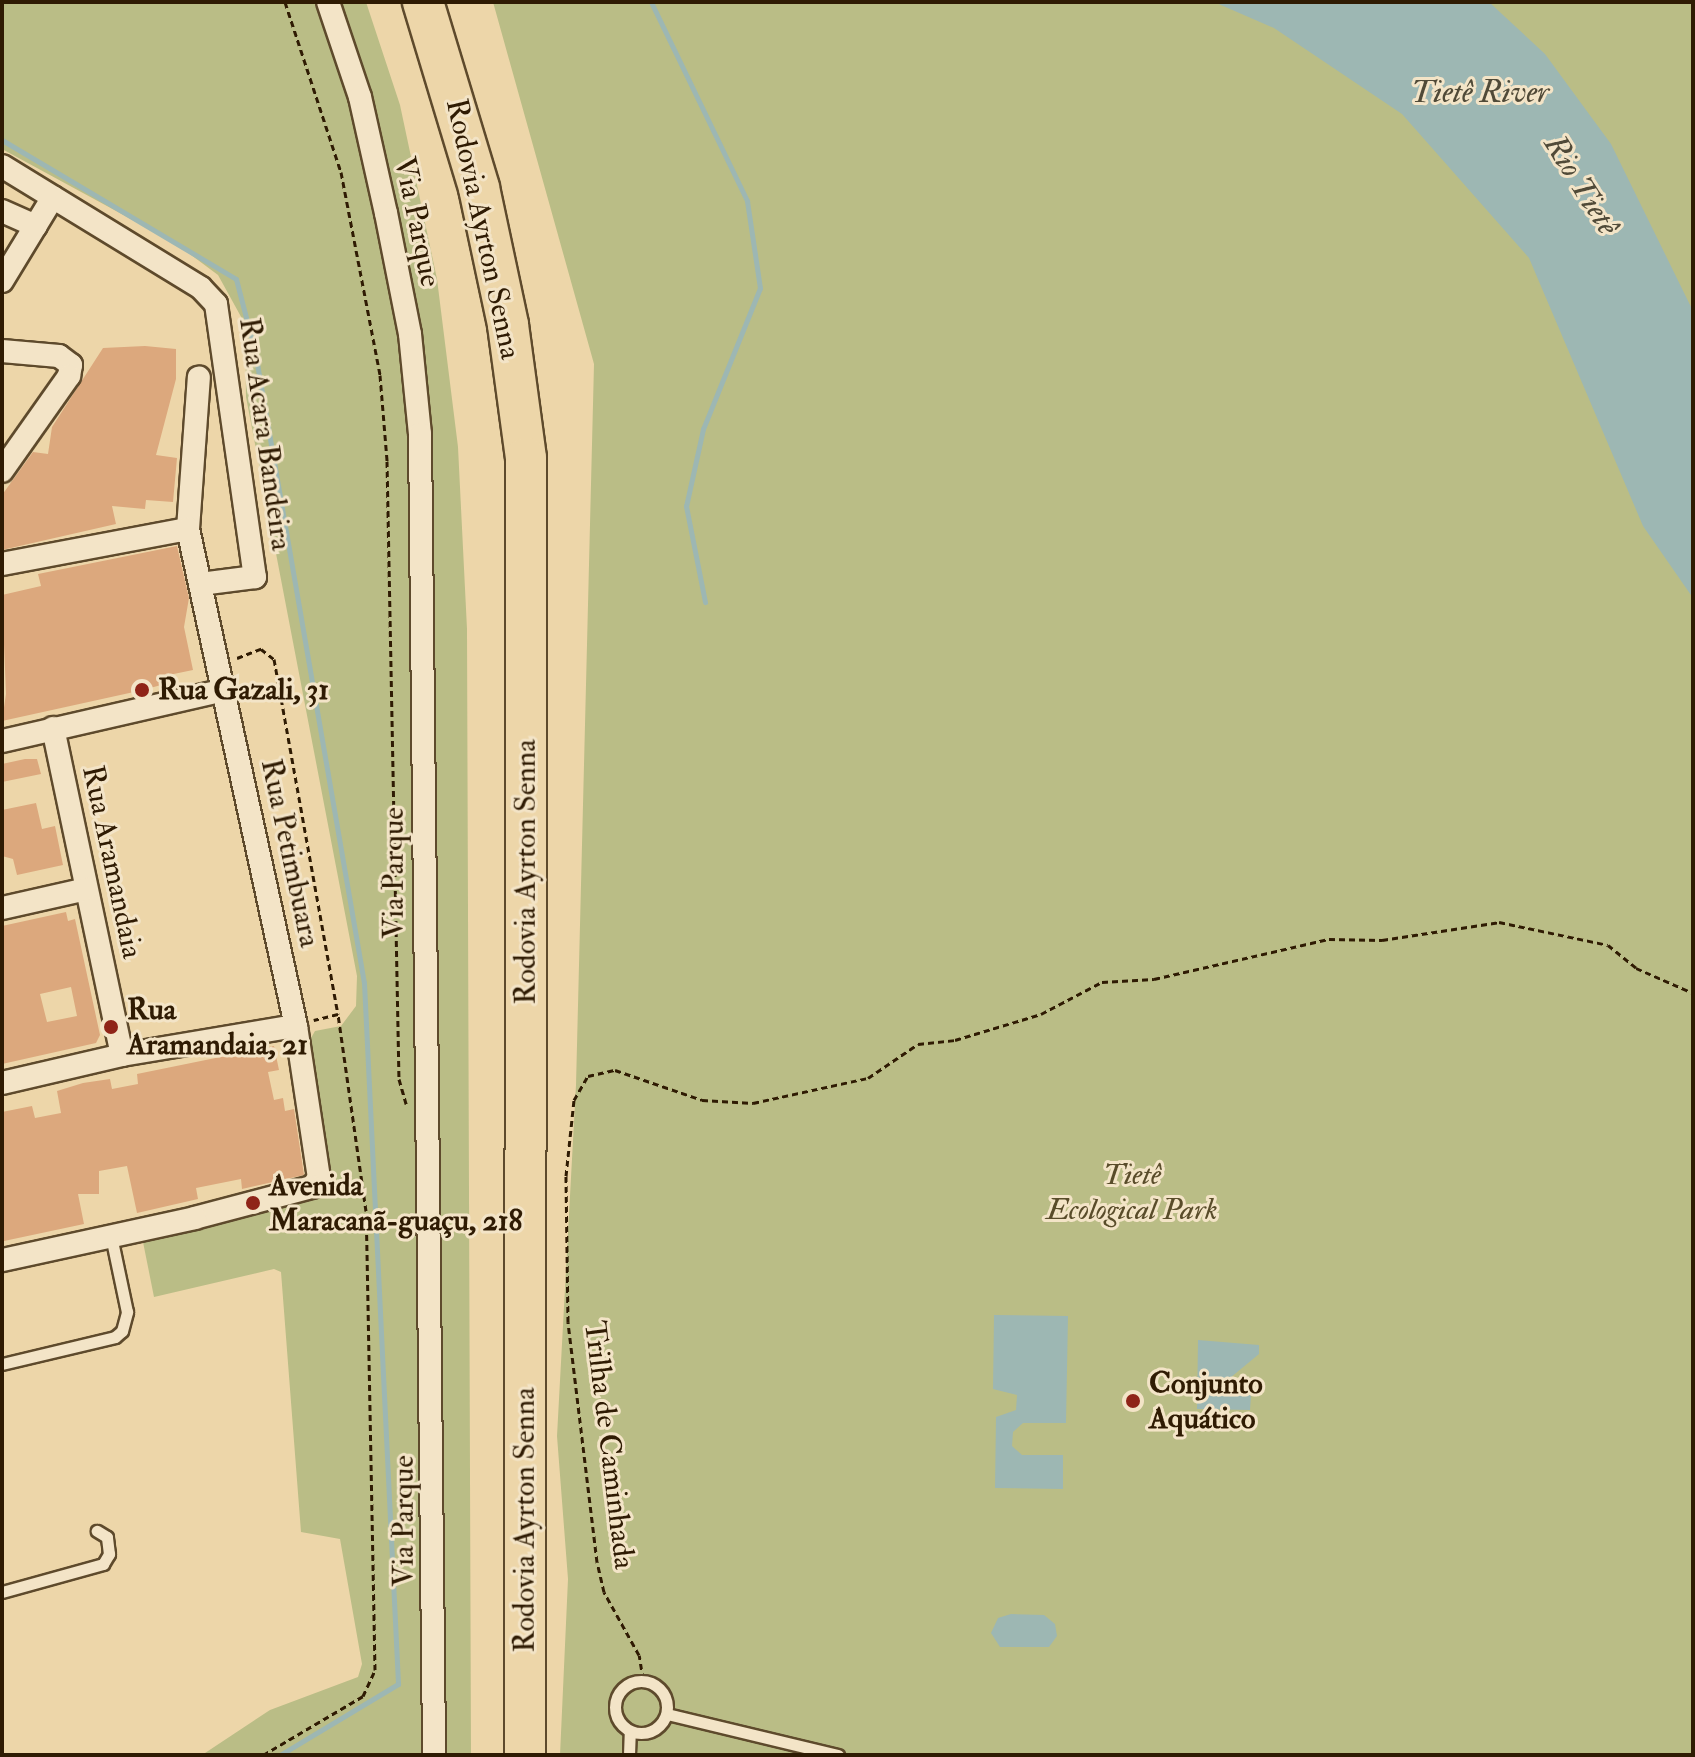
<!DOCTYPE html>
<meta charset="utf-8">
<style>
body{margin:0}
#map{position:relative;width:1695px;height:1757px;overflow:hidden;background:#edd6a9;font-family:"IM FELL Double Pica",serif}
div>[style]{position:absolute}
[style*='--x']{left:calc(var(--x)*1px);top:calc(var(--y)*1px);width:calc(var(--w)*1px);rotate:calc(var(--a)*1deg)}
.green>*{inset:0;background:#babd86}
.water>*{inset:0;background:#9db7b3}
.stream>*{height:5px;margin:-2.5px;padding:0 2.5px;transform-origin:2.5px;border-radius:2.5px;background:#9db7b3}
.building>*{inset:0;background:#dca87d}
.path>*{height:3px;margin-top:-1.5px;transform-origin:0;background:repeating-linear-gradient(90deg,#2f1b03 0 6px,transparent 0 10px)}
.roads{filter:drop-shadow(2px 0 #5e4a2c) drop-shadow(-2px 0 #5e4a2c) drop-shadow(0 2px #5e4a2c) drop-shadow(0 -2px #5e4a2c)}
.service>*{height:11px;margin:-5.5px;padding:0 5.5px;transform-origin:5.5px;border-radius:5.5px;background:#f3e4c7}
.service>.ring{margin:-5.5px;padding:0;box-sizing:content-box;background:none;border:11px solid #f3e4c7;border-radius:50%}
.minor>*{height:22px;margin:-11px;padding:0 11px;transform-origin:11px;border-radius:11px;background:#f3e4c7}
.motorway>*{height:40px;margin:-20px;padding:0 20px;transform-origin:20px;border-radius:20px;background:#edd6a9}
.dots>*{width:22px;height:22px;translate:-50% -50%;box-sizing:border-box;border:4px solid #f3e4c7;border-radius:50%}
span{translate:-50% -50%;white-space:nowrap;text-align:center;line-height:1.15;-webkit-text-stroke:6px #f3e4c7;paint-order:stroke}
.street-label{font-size:30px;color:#2f1b03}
.poi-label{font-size:30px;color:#2f1b03;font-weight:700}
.left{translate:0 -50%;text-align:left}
.park-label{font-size:30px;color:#594c2a;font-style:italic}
.water-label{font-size:32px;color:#504a38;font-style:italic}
.frame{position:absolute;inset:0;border:4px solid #2f1b03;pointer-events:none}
</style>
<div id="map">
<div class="green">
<div style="clip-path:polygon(2px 2px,366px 2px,400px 105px,437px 279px,458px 447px,467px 629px,471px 1755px,202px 1755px,270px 1710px,358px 1677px,362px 1664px,340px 1539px,301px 1532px,281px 1272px,274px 1269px,154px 1297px,143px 1242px,146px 1237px,321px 1197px,328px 1185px,326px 1162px,307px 1045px,315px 1031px,341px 1026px,356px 1006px,357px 976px,246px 397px,245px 324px,218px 275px,175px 243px,2px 149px)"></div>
<div style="clip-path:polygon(493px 2px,1693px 2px,1693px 1755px,560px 1755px,568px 1579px,557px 1436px,576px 1085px,594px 364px)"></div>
</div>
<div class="water">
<div style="clip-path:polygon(1214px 2px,1489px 2px,1545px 54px,1611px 144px,1693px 311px,1693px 598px,1643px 526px,1529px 258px,1402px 114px,1274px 28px)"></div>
<div style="clip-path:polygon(994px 1315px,1068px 1316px,1066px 1423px,1023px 1423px,1013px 1432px,1012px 1446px,1022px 1455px,1063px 1455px,1063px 1489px,995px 1488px,996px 1417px,1016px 1410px,1017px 1395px,993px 1389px)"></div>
<div style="clip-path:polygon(1198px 1340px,1259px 1345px,1259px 1354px,1230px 1378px,1251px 1396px,1250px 1410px,1197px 1409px)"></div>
<div style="clip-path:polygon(1011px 1614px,1044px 1615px,1055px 1624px,1057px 1636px,1049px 1647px,1000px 1647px,991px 1633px,998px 1618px)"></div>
</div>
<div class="stream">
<div style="--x:651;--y:2;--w:221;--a:64.2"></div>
<div style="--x:747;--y:201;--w:88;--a:81.5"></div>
<div style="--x:760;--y:288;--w:152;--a:112"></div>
<div style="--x:703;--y:429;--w:79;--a:102.4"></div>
<div style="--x:686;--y:506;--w:98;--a:78.8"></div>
<div style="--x:2;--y:140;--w:272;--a:30.7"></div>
<div style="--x:236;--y:279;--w:75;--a:75.4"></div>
<div style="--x:255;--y:352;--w:640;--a:80.2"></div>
<div style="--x:364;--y:983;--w:702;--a:87.22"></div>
<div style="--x:398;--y:1684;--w:138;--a:149"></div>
</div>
<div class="building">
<div style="clip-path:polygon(145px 346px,176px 349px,176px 379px,156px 455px,177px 458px,173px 502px,146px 500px,145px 509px,112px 506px,116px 524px,2px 550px,2px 495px,33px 452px,48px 454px,52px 427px,103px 348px)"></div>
<div style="clip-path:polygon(177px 546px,189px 598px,184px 627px,193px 670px,159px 677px,161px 685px,143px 690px,2px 721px,6px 694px,2px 595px,41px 586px,38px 574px)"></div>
<div style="clip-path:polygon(25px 759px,37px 759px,41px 774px,2px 782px,2px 764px)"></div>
<div style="clip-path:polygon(36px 803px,42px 829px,55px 826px,63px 865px,17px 875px,13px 859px,2px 856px,2px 810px)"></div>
<div style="clip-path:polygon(evenodd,66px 912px,68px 921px,75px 919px,100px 1035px,96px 1043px,2px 1064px,2px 926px,66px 912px,71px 987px,77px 1016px,47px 1022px,40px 994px,71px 987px)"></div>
<div style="clip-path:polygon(274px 1046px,279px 1070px,268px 1072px,274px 1100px,283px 1098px,285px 1111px,294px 1109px,304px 1175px,242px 1189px,241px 1179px,196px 1188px,198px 1199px,137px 1213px,127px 1166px,99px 1171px,99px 1194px,78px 1194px,84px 1224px,4px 1241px,2px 1112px,32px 1106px,35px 1118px,61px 1113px,57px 1091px,83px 1083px,110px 1079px,112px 1089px,138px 1084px,137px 1074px)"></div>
</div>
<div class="path">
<div style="--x:285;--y:2;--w:179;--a:71.8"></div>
<div style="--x:341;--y:172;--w:207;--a:79.1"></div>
<div style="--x:380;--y:375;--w:86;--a:85.3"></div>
<div style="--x:387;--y:461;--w:618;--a:88.89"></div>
<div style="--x:399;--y:1079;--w:26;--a:74"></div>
<div style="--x:237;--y:658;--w:26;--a:-21"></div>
<div style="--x:261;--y:649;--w:16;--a:38"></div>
<div style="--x:274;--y:659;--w:361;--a:79.8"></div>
<div style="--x:338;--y:1014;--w:25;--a:166"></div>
<div style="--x:643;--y:1679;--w:24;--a:-99"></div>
<div style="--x:639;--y:1655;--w:72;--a:-119.1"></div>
<div style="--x:604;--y:1592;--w:31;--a:-103"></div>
<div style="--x:597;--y:1562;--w:242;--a:-96.9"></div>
<div style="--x:568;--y:1322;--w:146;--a:-90.8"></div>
<div style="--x:566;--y:1176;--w:76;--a:-84"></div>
<div style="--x:574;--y:1100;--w:28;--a:-60"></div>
<div style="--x:588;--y:1076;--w:28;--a:-13"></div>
<div style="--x:615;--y:1070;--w:92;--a:19"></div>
<div style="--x:702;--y:1100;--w:51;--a:3.4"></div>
<div style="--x:753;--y:1103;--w:118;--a:-12.3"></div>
<div style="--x:868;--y:1078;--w:60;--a:-34.2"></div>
<div style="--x:918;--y:1044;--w:37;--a:-6"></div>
<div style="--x:955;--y:1040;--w:90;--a:-16.8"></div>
<div style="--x:1041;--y:1014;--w:69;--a:-27.7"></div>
<div style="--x:1102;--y:982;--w:52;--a:-3.3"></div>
<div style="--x:1154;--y:979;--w:180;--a:-12.9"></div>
<div style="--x:1329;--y:939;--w:53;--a:1.1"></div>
<div style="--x:1382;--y:940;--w:118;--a:-8.7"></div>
<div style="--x:1499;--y:922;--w:111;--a:11.9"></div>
<div style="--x:1608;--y:945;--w:36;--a:39"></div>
<div style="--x:1636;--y:968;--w:62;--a:23.7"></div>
<div style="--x:263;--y:1755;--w:116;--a:-30.5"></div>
<div style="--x:363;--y:1696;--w:29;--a:-65"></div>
<div style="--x:375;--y:1670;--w:459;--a:-91.1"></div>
<div style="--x:366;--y:1211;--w:199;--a:-98.1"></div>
</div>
<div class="roads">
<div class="service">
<div style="--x:2;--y:1364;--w:116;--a:-13.4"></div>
<div style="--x:115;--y:1337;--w:9;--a:-41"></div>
<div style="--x:122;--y:1331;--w:20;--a:-75"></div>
<div style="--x:127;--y:1312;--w:78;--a:-101.9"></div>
<div style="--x:2;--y:1592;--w:105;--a:-15.5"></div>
<div style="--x:103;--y:1564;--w:12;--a:-59"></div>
<div style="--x:109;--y:1554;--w:17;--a:-97"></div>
<div style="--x:107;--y:1537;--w:12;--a:-149"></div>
<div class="ring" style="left:615px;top:1681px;width:41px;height:41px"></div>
<div style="--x:667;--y:1714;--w:176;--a:13.5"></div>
<div style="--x:629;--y:1755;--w:24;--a:-88"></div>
</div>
<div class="minor">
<div style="--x:328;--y:2;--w:100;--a:71.4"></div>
<div style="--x:360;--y:97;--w:119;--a:77.4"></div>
<div style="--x:386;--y:213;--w:123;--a:78.8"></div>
<div style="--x:410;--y:334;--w:100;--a:84.3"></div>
<div style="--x:420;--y:434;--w:1321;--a:89.39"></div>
<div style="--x:2;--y:166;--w:233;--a:31.5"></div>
<div style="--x:201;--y:288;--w:22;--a:47"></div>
<div style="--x:216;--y:304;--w:276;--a:81.9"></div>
<div style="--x:255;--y:577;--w:55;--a:172.7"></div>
<div style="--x:2;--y:211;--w:37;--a:24"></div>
<div style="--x:2;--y:281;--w:98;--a:-58.7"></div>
<div style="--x:2;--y:351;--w:57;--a:5"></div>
<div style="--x:59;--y:356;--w:15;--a:37"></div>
<div style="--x:71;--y:365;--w:11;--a:100"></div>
<div style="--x:69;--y:376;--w:116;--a:125.2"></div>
<div style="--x:188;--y:529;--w:152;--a:-85.9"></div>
<div style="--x:2;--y:564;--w:189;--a:-10.7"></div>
<div style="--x:188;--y:529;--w:509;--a:77.74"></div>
<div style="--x:296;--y:1026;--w:154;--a:81.4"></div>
<div style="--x:319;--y:1178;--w:11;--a:128"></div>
<div style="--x:312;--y:1187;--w:121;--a:165.2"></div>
<div style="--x:195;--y:1218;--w:198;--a:167.7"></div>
<div style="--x:53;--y:728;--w:334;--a:78.1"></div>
<div style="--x:2;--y:741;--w:228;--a:-12.9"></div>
<div style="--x:2;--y:908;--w:86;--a:-12.7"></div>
<div style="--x:2;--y:1083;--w:123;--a:-13.1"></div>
<div style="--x:122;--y:1055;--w:176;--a:-9.5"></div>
</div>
<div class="motorway">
<div style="--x:423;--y:2;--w:194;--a:73.2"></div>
<div style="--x:479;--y:188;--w:140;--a:78"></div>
<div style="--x:508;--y:325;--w:134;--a:82.3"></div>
<div style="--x:526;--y:458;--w:1297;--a:90.04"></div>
</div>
</div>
<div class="dots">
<div style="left:142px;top:690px;background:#8f2418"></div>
<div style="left:111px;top:1027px;background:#8f2418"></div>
<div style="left:253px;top:1203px;background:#8f2418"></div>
<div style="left:1133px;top:1401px;background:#8f2418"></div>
</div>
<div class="street-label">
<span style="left:417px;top:222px;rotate:78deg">Via Parque</span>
<span style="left:483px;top:229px;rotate:78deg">Rodovia Ayrton Senna</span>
<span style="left:265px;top:434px;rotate:82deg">Rua Acara Bandeira</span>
<span style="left:290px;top:853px;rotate:78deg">Rua Petimbuara</span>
<span style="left:112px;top:862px;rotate:78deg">Rua Aramandaia</span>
<span style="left:526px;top:872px;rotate:-90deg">Rodovia Ayrton Senna</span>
<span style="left:394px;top:873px;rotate:-90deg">Via Parque</span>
<span style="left:609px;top:1445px;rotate:83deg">Trilha de Caminhada</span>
<span style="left:525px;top:1520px;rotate:-90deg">Rodovia Ayrton Senna</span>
<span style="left:404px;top:1521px;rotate:-90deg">Via Parque</span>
</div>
<div class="poi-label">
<span class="left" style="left:158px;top:690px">Rua Gazali, 31</span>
<span class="left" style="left:127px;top:1027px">Rua<br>Aramandaia, 21</span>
<span class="left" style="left:269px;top:1203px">Avenida<br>Maracanã-guaçu, 218</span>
<span class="left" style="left:1149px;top:1401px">Conjunto<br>Aquático</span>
</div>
<div class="park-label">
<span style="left:1132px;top:1192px">Tietê<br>Ecological Park</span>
</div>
<div class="water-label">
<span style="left:1480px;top:92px">Tietê River</span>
<span style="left:1581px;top:185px;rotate:58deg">Rio Tietê</span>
</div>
<div class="frame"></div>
</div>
